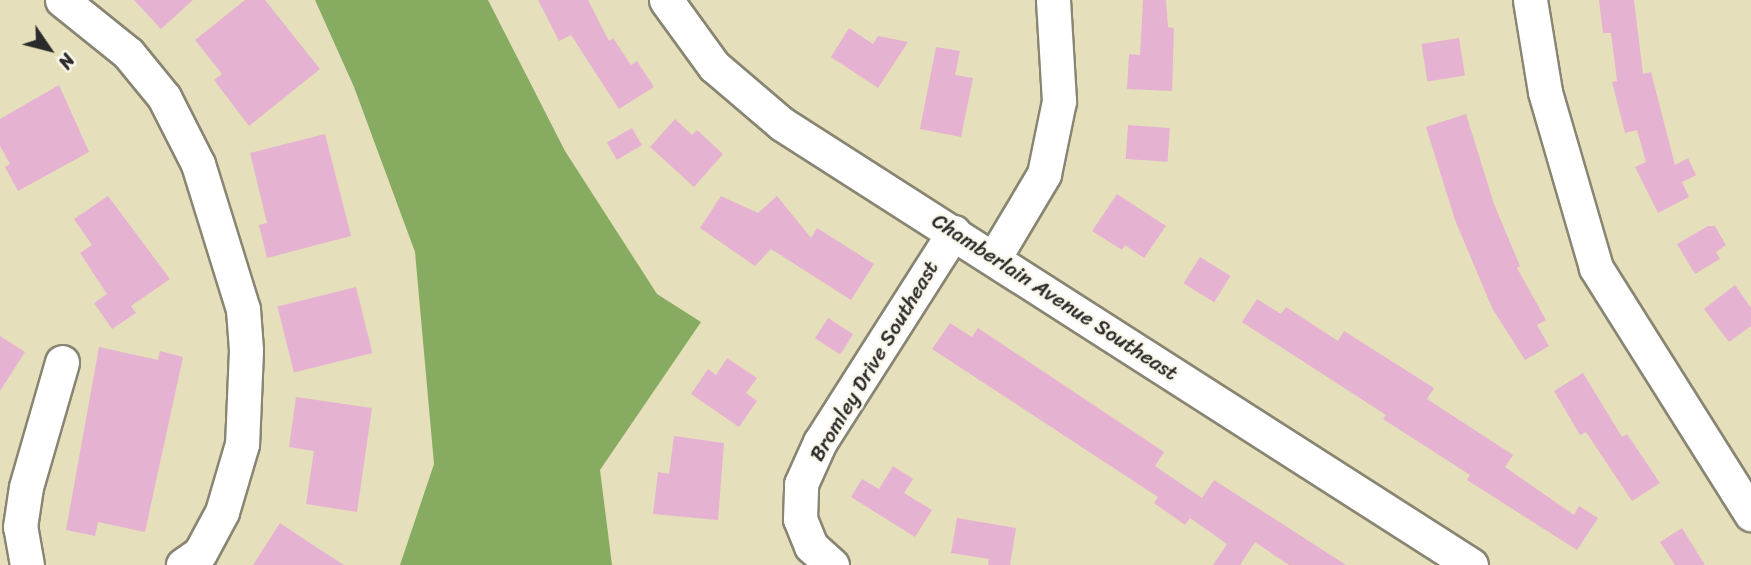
<!DOCTYPE html>
<style>
body{margin:0}
#map{position:relative;width:1751px;height:565px;overflow:hidden;background:#e6dfbb;font-family:Sriracha,sans-serif}
div>[style]{position:absolute}
[style*='--x']{left:calc(var(--x)*1px);top:calc(var(--y)*1px);width:calc(var(--w)*1px);rotate:calc(var(--a)*1deg)}
.forest>*{inset:0;background:#87ac61}
.building>*{inset:0;background:#e6b2d1;transform-origin:0 0}
.roads{filter:drop-shadow(2px 0 #888573) drop-shadow(-2px 0 #888573) drop-shadow(0 2px #888573) drop-shadow(0 -2px #888573)}
.minor>*{height:33px;margin:-16.5px;padding:0 16.5px;transform-origin:16.5px;border-radius:16.5px;background:#fff}
span{translate:-50% -50%;white-space:nowrap;text-align:center;line-height:1.15;-webkit-text-stroke:5px #fbf7ec;paint-order:stroke}
.street-label{font-size:21px;color:#2b2b2b}
.north{position:absolute;left:14px;top:14px;width:70px;height:70px;-webkit-text-stroke:5px #fbf7ec;paint-order:stroke;rotate:125deg;font-size:19px;font-weight:700;line-height:28px;text-align:center;color:#2b2b2b}
.north::after{content:'';display:block;margin:auto;width:24px;height:32px;background:#2b2b2b;clip-path:polygon(50% 0,100% 100%,50% 72%,0 100%)}
</style>
<div id="map">
<div class="forest">
<div style="clip-path:polygon(315px 0,488px 0,565px 151px,657px 294px,701px 322px,600px 470px,612px 565px,400px 565px,434px 464px,415px 252px,354px 87px)"></div>
</div>
<div class="building">
<div style="clip-path:polygon(134px 0,193px 0,161px 29px)"></div>
<div style="clip-path:polygon(245px 0,265px 0,320px 69px,249px 126px,214px 80px,222px 74px,195px 40px)"></div>
<div style="clip-path:polygon(538px 0,588px 0,609px 41px,613px 38px,631px 65px,637px 61px,654px 87px,619px 109px,571px 35px,559px 41px)"></div>
<div style="clip-path:polygon(1143px 0,1166px 0,1168px 27px,1174px 28px,1172px 91px,1127px 89px,1129px 54px,1140px 55px)"></div>
<div style="clip-path:polygon(1599px 0,1634px 0,1643px 74px,1651px 72px,1675px 165px,1688px 158px,1696px 175px,1682px 182px,1689px 197px,1658px 213px,1635px 167px,1646px 162px,1637px 130px,1625px 133px,1612px 82px,1617px 81px,1611px 33px,1603px 33px)"></div>
<div style="clip-path:polygon(849px 28px,873px 44px,878px 36px,908px 42px,878px 88px,831px 57px)"></div>
<div style="left:1459px;top:38px;width:38px;height:38px;rotate:81deg"></div>
<div style="clip-path:polygon(936px 47px,960px 51px,955px 75px,973px 78px,961px 137px,920px 129px)"></div>
<div style="clip-path:polygon(59px 85px,89px 152px,18px 191px,5px 167px,10px 164px,0 146px,0 119px)"></div>
<div style="clip-path:polygon(1466px 114px,1494px 204px,1520px 266px,1517px 268px,1546px 320px,1537px 325px,1549px 346px,1525px 360px,1492px 308px,1455px 220px,1426px 127px)"></div>
<div style="clip-path:polygon(675px 119px,692px 135px,697px 130px,723px 154px,694px 187px,650px 147px)"></div>
<div style="left:1128px;top:125px;width:42px;height:34px;rotate:4deg"></div>
<div style="left:632px;top:128px;width:20px;height:29px;rotate:60deg"></div>
<div style="clip-path:polygon(325px 134px,351px 236px,267px 258px,259px 225px,267px 223px,250px 153px)"></div>
<div style="clip-path:polygon(1117px 194px,1166px 226px,1144px 258px,1125px 245px,1122px 250px,1092px 231px)"></div>
<div style="clip-path:polygon(108px 196px,170px 279px,131px 306px,136px 313px,112px 329px,94px 303px,107px 294px,80px 253px,92px 245px,74px 219px)"></div>
<div style="clip-path:polygon(721px 196px,758px 213px,777px 196px,811px 238px,817px 228px,874px 264px,851px 300px,771px 249px,755px 266px,700px 228px)"></div>
<div style="clip-path:polygon(1708px 226px,1715px 226px,1726px 245px,1716px 252px,1720px 259px,1695px 274px,1677px 244px)"></div>
<div style="left:1200px;top:257px;width:36px;height:31px;rotate:32deg"></div>
<div style="clip-path:polygon(1735px 285px,1751px 308px,1751px 326px,1729px 342px,1704px 309px)"></div>
<div style="left:356px;top:287px;width:68px;height:81px;rotate:76deg"></div>
<div style="clip-path:polygon(1257px 299px,1281px 314px,1286px 307px,1338px 341px,1344px 331px,1434px 388px,1427px 399px,1513px 455px,1505px 467px,1574px 515px,1579px 506px,1598px 518px,1577px 550px,1467px 480px,1470px 475px,1383px 419px,1386px 415px,1242px 322px)"></div>
<div style="left:828px;top:318px;width:30px;height:24px;rotate:33deg"></div>
<div style="clip-path:polygon(950px 323px,972px 337px,978px 328px,1164px 452px,1155px 466px,1202px 498px,1214px 480px,1346px 565px,1289px 565px,1255px 542px,1240px 565px,1213px 565px,1227px 544px,1190px 518px,1185px 525px,1154px 503px,1158px 497px,932px 349px)"></div>
<div style="clip-path:polygon(0 336px,25px 352px,0 391px)"></div>
<div style="clip-path:polygon(99px 347px,158px 360px,160px 351px,183px 357px,145px 532px,98px 522px,95px 536px,66px 530px)"></div>
<div style="clip-path:polygon(727px 358px,757px 378px,746px 393px,757px 401px,739px 427px,691px 394px,708px 369px,716px 375px)"></div>
<div style="clip-path:polygon(1583px 373px,1622px 437px,1627px 434px,1660px 483px,1632px 501px,1586px 432px,1580px 435px,1554px 391px)"></div>
<div style="clip-path:polygon(296px 397px,372px 408px,357px 512px,306px 504px,314px 451px,289px 447px)"></div>
<div style="clip-path:polygon(674px 436px,724px 443px,718px 520px,653px 514px,658px 472px,669px 474px)"></div>
<div style="clip-path:polygon(893px 466px,913px 479px,904px 493px,932px 510px,915px 537px,851px 497px,862px 479px,879px 489px)"></div>
<div style="clip-path:polygon(957px 518px,1016px 528px,1010px 565px,988px 565px,989px 559px,951px 553px)"></div>
<div style="clip-path:polygon(280px 523px,313px 545px,344px 565px,253px 565px)"></div>
<div style="clip-path:polygon(1682px 528px,1705px 565px,1675px 565px,1660px 542px)"></div>
</div>
<div class="roads">
<div class="minor">
<div style="--x:62;--y:0;--w:85;--a:38.8"></div>
<div style="--x:128;--y:53;--w:57;--a:50.7"></div>
<div style="--x:164;--y:97;--w:75;--a:63.1"></div>
<div style="--x:198;--y:164;--w:152;--a:72.8"></div>
<div style="--x:243;--y:309;--w:41;--a:85.8"></div>
<div style="--x:246;--y:350;--w:94;--a:92.4"></div>
<div style="--x:242;--y:444;--w:71;--a:106.4"></div>
<div style="--x:222;--y:512;--w:47;--a:118.2"></div>
<div style="--x:200;--y:553;--w:21;--a:145"></div>
<div style="--x:666;--y:0;--w:82;--a:54"></div>
<div style="--x:714;--y:66;--w:89;--a:40.5"></div>
<div style="--x:782;--y:124;--w:818;--a:32.62"></div>
<div style="--x:1530;--y:0;--w:93;--a:80.7"></div>
<div style="--x:1545;--y:92;--w:183;--a:73.8"></div>
<div style="--x:1596;--y:268;--w:291;--a:57.8"></div>
<div style="--x:994;--y:258;--w:98;--a:-59.2"></div>
<div style="--x:1044;--y:174;--w:75;--a:-78.4"></div>
<div style="--x:1059;--y:101;--w:101;--a:-93.4"></div>
<div style="--x:27;--y:565;--w:39;--a:-100"></div>
<div style="--x:20;--y:527;--w:40;--a:-81.5"></div>
<div style="--x:26;--y:487;--w:130;--a:-73.9"></div>
<div style="--x:832;--y:565;--w:28;--a:-138"></div>
<div style="--x:811;--y:546;--w:29;--a:-112"></div>
<div style="--x:800;--y:519;--w:35;--a:-88"></div>
<div style="--x:801;--y:484;--w:46;--a:-65.7"></div>
<div style="--x:820;--y:442;--w:249;--a:-57.5"></div>
</div>
</div>
<div class="street-label">
<span style="left:1055px;top:297px;rotate:33deg">Chamberlain Avenue Southeast</span>
<span style="left:874px;top:361px;rotate:-59deg">Bromley Drive Southeast</span>
</div>
<div class="north">N</div>
</div>
